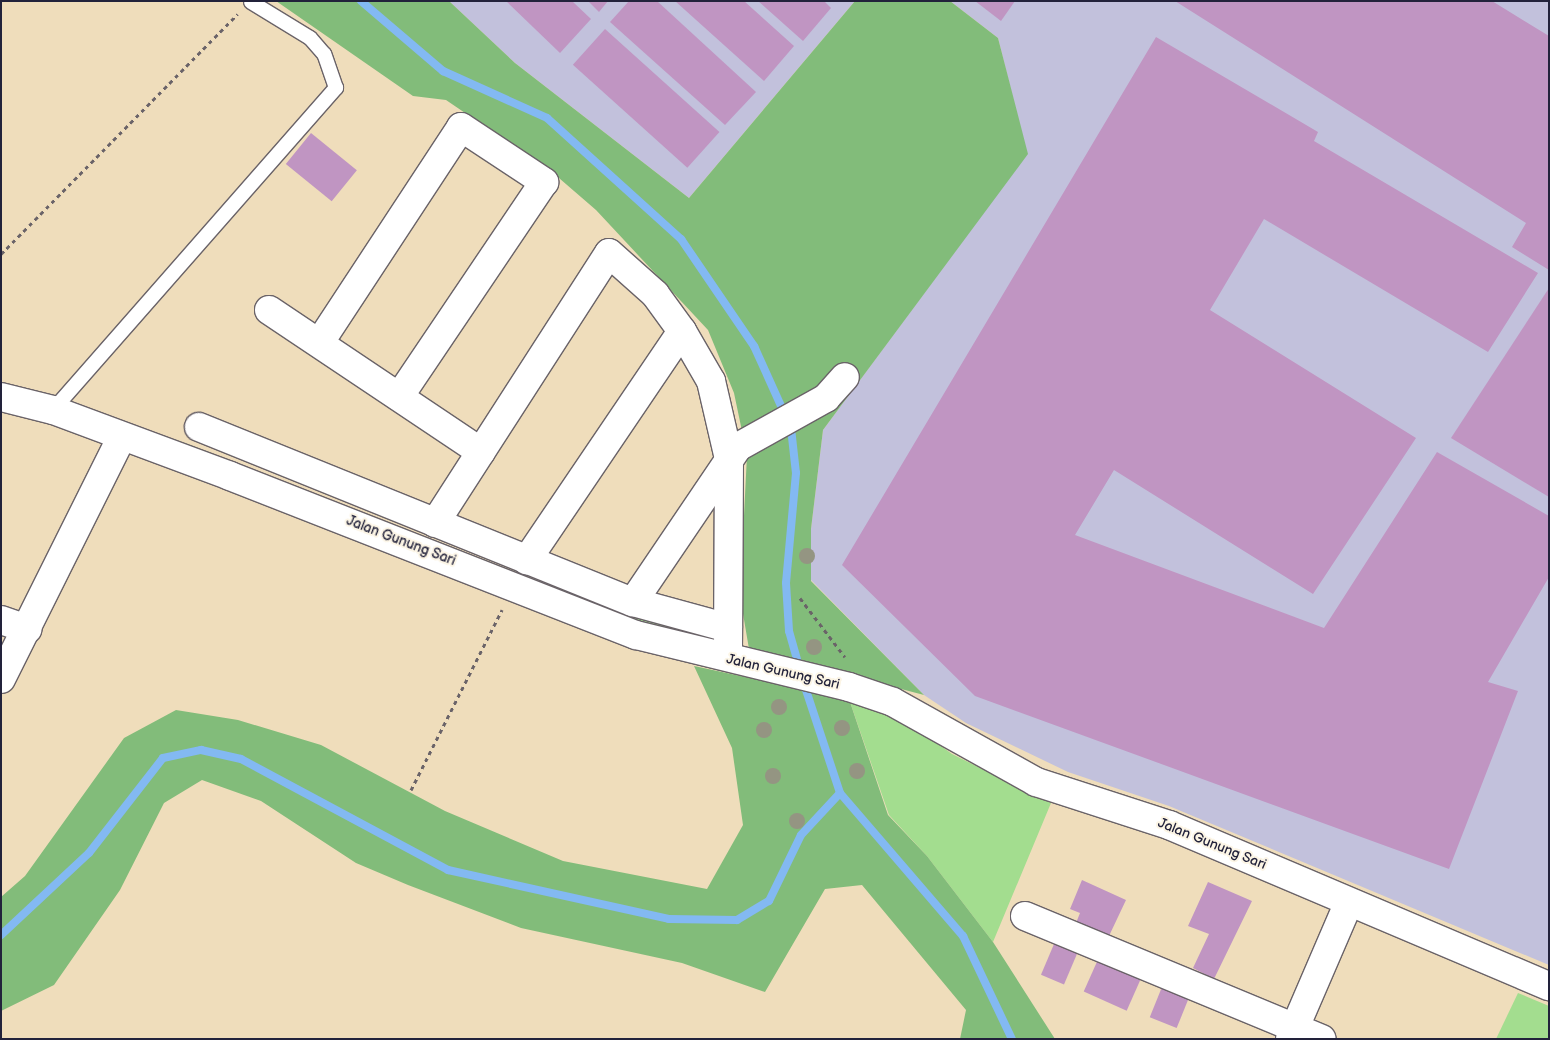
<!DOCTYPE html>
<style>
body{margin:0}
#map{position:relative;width:1550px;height:1040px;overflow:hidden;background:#efddbb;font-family:"Balsamiq Sans",sans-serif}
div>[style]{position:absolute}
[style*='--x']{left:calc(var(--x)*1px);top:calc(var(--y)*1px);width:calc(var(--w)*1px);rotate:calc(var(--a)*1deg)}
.industrial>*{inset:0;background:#c2c1dc}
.green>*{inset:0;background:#a3dd8f}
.forest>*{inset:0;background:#82bc7a}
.stream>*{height:8px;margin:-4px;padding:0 4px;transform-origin:4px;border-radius:4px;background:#83b9f2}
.building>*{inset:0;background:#c095c2;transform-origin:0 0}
.path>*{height:3px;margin-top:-1.5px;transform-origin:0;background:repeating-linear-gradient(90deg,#6a6368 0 4px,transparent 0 8px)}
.roads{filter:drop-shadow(1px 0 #6a6368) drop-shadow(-1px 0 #6a6368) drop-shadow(0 1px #6a6368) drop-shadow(0 -1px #6a6368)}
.lane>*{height:14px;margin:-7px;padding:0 7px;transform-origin:7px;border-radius:7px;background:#fff}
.street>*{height:28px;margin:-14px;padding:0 14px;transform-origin:14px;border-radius:14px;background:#fff}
.trees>*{width:16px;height:16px;margin:-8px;border-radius:50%;background:#949582}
span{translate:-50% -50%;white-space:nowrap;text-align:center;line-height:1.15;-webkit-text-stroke:4px #fcf5e5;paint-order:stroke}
.street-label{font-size:14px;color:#22223b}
.frame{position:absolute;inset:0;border:2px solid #22223b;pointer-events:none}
</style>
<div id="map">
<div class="industrial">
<div style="clip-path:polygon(449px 1px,855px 1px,689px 198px,515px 63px)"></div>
<div style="clip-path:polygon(950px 1px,1549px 1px,1549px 965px,1169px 806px,1068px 772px,966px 723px,924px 695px,811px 580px,811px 529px,823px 430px,1027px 154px,998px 38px)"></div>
</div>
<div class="green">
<div style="clip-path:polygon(173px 438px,626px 615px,684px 629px,683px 633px,623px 618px)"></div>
<div style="clip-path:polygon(849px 699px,912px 725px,952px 754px,1051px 803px,993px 942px,927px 856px,889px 815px)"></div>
<div style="clip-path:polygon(1518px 993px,1549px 1006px,1549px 1039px,1496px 1039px)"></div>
</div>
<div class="forest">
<div style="clip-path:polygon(276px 1px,449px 1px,515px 63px,689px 198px,855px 1px,950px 1px,998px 38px,1028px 154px,823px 430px,811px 529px,811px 581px,924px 695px,749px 649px,740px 596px,747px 455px,734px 393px,708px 330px,596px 210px,552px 172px,446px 100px,413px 96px)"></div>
<div style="clip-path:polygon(694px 666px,849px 699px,888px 815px,927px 856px,993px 942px,1055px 1039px,960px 1039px,966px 1010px,862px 885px,825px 889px,765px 992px,682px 963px,521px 928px,408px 885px,356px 863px,261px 801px,202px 780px,164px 803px,120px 890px,54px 985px,1px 1011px,1px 897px,25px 876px,124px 738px,176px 710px,238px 720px,321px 745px,445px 811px,563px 861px,707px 889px,743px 825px,732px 748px)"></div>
</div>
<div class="stream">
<div style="--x:361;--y:1;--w:108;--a:40.5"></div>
<div style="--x:443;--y:71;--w:114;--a:24.3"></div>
<div style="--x:547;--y:118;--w:181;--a:42.1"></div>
<div style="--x:681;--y:239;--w:130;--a:55.7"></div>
<div style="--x:754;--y:346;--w:90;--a:65.7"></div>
<div style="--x:791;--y:428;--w:45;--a:83.7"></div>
<div style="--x:796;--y:473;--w:110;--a:95.2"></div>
<div style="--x:786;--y:583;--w:48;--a:86.4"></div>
<div style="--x:789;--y:631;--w:41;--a:74.2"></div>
<div style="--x:803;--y:681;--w:118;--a:71.7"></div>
<div style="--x:840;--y:793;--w:189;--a:49.3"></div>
<div style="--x:963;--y:936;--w:114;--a:64.6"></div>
<div style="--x:1;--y:935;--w:120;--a:-43"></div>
<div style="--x:89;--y:853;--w:120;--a:-52.1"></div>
<div style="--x:163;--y:758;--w:39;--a:-12"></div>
<div style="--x:201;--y:750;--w:41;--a:12.7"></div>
<div style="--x:241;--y:759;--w:235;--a:28.2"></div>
<div style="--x:448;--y:870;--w:226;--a:12.5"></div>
<div style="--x:669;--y:919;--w:68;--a:0.8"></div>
<div style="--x:737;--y:920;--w:37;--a:-31"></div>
<div style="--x:769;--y:901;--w:73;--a:-64.1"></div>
<div style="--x:801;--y:835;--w:57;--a:-47.1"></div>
</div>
<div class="building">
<div style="clip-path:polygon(506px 1px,572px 1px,591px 19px,560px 53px)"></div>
<div style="clip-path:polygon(588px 1px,608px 1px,599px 12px)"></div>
<div style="clip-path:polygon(629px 1px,657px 1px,756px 92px,725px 125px,610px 22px)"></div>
<div style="clip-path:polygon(675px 1px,744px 1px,794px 46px,764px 81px)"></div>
<div style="clip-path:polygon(758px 1px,824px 1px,831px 8px,803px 41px)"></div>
<div style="clip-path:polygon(975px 1px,1015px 1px,1001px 21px)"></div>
<div style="clip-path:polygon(1175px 1px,1492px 1px,1549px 36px,1549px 270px,1512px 247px,1526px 223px)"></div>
<div style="left:605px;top:29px;width:154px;height:48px;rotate:42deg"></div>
<div style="clip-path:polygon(1156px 37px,1318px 132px,1314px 141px,1538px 273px,1488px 352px,1264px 219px,1210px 310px,1416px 438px,1313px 594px,1114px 470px,1075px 535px,1324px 628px,1437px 452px,1549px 516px,1549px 577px,1488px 682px,1518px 691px,1449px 869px,975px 696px,842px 565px)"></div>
<div style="left:311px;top:133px;width:59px;height:40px;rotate:39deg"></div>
<div style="clip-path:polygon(1549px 288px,1549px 497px,1451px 438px)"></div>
<div style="clip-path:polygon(1082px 880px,1126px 900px,1109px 936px,1076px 923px,1080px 913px,1070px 909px)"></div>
<div style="clip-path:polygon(1208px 882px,1252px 901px,1214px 979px,1193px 968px,1209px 934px,1188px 926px)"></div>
<div style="left:1057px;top:937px;width:25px;height:41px;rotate:23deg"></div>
<div style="left:1100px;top:955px;width:47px;height:40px;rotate:24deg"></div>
<div style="left:1164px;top:982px;width:29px;height:38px;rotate:22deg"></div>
</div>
<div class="path">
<div style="--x:1;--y:254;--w:337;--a:-45.4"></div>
<div style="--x:800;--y:598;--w:74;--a:52.7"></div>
<div style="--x:411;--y:790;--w:202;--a:-63.2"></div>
</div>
<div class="roads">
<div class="lane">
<div style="--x:53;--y:410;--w:429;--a:-48.7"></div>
<div style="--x:336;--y:88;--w:36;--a:-109"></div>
<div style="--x:324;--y:54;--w:21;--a:-131"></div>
<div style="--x:310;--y:38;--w:69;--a:-148.6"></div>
</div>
<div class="street">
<div style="--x:269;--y:310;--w:255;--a:33.8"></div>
<div style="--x:682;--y:331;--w:58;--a:59.9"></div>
<div style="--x:711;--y:381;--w:80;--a:77"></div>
<div style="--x:729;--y:459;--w:188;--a:90.3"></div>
<div style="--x:320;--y:342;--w:257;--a:-56.7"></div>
<div style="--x:461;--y:127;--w:100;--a:33.5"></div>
<div style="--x:544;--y:182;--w:259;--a:124"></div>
<div style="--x:1;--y:397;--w:54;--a:14"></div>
<div style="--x:53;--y:410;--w:189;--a:20.4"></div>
<div style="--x:230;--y:476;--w:436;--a:21.4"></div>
<div style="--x:636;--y:635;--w:219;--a:13.7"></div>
<div style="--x:849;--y:687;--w:46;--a:18.8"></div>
<div style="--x:893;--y:702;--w:164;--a:29.2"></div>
<div style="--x:1036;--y:782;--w:140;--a:17.9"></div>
<div style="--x:1169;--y:825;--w:413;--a:23"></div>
<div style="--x:199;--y:427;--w:468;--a:22"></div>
<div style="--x:633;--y:602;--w:98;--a:15.3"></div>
<div style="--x:435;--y:523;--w:321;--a:-57.2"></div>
<div style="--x:609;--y:253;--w:62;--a:41.7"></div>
<div style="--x:655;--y:294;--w:46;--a:53.9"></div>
<div style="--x:682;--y:331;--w:277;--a:124.1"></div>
<div style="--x:633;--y:602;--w:187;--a:-55.9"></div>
<div style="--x:738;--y:447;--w:101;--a:-29.1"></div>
<div style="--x:826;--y:398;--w:28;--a:-48"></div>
<div style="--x:1;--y:620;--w:28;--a:19"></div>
<div style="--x:1;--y:679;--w:271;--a:-63.5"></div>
<div style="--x:1025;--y:916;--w:321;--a:22.5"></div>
<div style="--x:1290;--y:1039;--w:149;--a:-66.7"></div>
</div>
</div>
<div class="trees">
<div style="left:807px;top:556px"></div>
<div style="left:814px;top:647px"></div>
<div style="left:779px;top:707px"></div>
<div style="left:842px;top:728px"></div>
<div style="left:764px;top:730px"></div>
<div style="left:857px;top:771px"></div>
<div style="left:773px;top:776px"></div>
<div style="left:797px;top:821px"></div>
</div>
<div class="street-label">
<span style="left:401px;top:541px;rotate:21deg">Jalan Gunung Sari</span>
<span style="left:783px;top:672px;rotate:13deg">Jalan Gunung Sari</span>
<span style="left:1212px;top:844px;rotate:22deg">Jalan Gunung Sari</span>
</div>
<div class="frame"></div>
</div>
